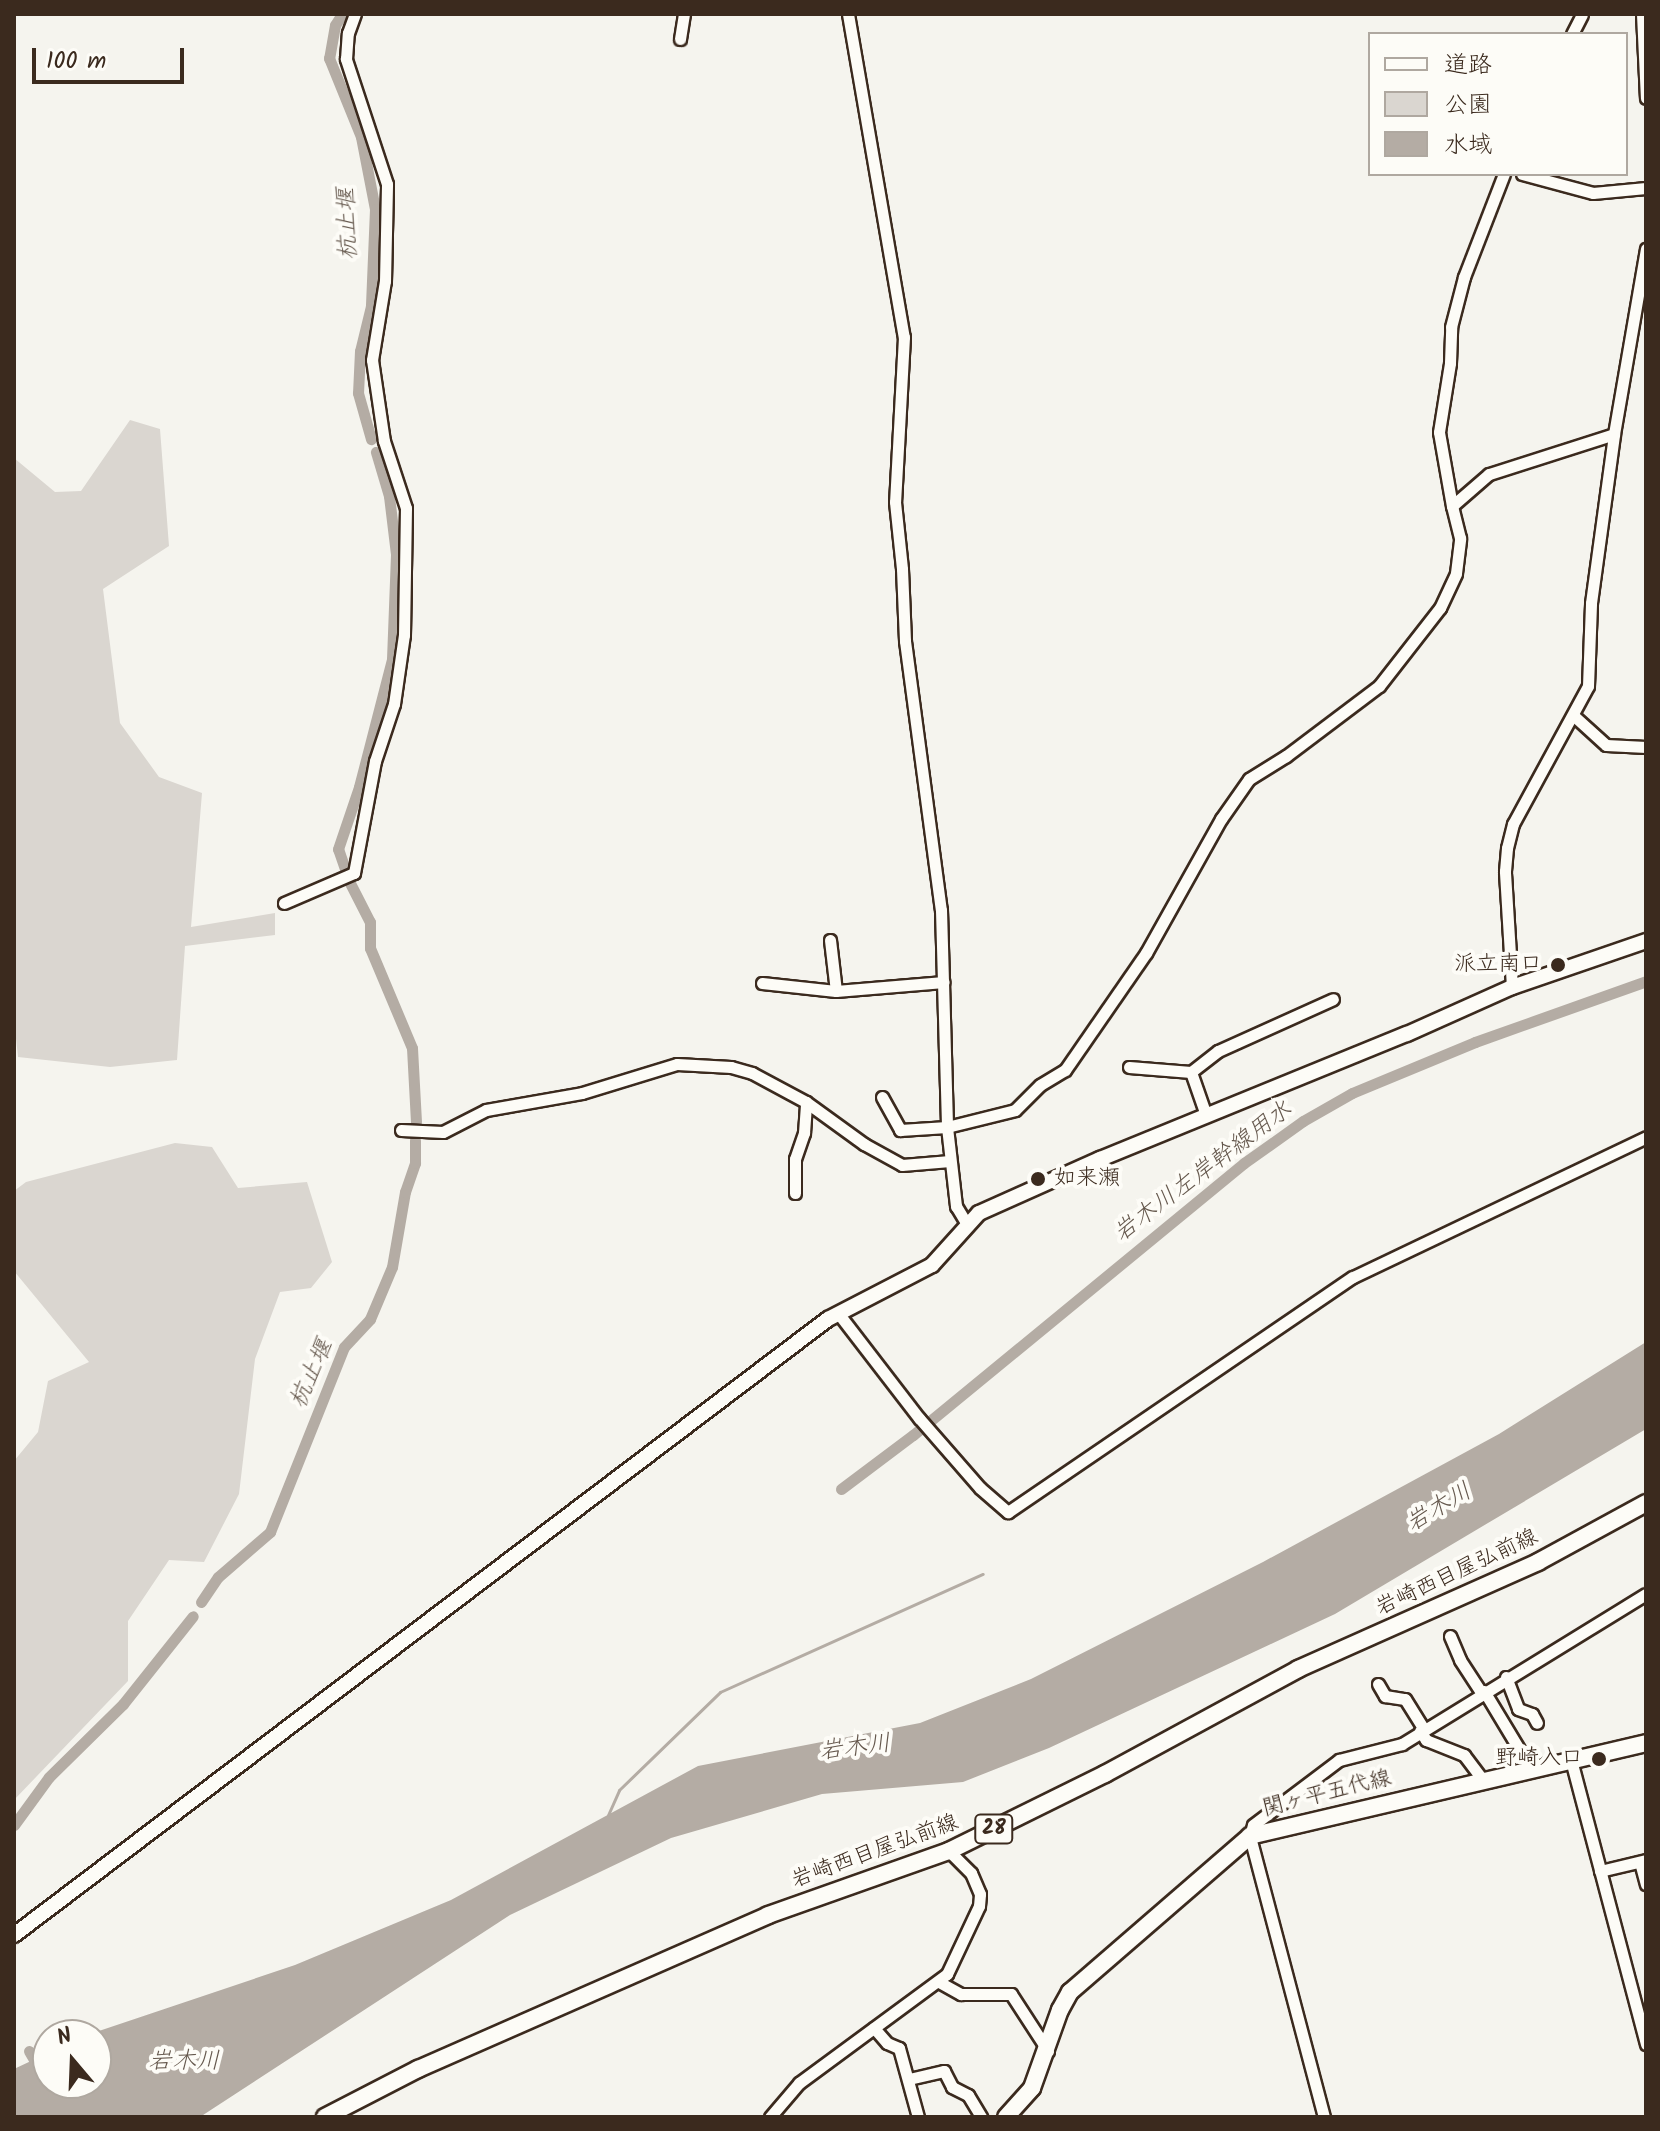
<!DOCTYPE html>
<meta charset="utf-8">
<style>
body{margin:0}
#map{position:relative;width:1660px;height:2131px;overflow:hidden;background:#f5f4ee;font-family:Kalam,"Klee One",sans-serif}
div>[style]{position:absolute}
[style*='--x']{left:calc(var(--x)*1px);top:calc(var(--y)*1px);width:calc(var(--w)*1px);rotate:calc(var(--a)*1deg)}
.green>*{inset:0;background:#dad6d0}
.water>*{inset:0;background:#b4aca4}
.stream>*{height:3px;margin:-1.5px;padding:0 1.5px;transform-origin:1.5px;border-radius:1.5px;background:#b4aca4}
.canal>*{height:11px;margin:-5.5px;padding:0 5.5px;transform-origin:5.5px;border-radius:5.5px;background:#b4aca4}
.roads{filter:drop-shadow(2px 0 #3b2a1e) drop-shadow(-2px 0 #3b2a1e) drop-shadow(0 2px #3b2a1e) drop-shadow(0 -2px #3b2a1e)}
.minor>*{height:11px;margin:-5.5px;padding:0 5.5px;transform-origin:5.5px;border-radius:5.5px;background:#fdfcf7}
.tertiary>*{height:14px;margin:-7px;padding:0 7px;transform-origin:7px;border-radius:7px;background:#fdfcf7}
.secondary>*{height:16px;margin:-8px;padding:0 8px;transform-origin:8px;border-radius:8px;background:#fdfcf7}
.primary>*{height:16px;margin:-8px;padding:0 8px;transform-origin:8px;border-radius:8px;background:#fdfcf7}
.dots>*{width:22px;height:22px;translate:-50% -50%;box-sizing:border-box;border:4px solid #fdfcf7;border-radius:50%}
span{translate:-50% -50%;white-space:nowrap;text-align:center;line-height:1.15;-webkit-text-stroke:8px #fdfcf7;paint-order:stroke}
.shield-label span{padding:2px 6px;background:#fdfcf7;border:2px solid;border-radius:6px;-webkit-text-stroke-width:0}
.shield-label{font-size:20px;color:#3b2a1e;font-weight:700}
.poi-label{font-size:22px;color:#3b2a1e}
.right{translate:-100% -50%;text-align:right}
.left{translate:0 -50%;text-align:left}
.street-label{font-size:22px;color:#3b2a1e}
.water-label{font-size:24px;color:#65584d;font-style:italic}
.frame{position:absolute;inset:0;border:16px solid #3b2a1e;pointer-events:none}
.legend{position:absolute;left:1368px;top:32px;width:260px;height:144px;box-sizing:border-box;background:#fdfcf7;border:2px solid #afa8a0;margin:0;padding:10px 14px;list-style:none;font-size:24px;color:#3b2a1e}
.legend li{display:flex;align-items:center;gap:16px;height:40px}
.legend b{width:40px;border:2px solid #afa8a0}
.north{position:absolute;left:32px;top:2019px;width:80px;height:80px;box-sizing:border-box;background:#fdfcf7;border:2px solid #afa8a0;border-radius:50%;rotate:341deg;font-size:22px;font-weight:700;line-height:32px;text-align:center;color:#3b2a1e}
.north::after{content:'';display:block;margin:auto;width:28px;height:36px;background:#3b2a1e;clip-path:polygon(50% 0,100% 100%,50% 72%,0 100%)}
.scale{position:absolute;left:32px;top:48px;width:152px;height:36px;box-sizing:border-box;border:4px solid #3b2a1e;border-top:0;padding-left:10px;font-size:24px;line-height:28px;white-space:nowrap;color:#3b2a1e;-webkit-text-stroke:6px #fdfcf7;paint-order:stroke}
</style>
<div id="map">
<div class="green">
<div style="clip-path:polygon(130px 420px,160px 429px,169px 546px,103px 589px,120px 723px,159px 777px,202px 793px,191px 927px,275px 913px,275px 935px,185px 946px,177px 1060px,110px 1067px,18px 1057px,14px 1020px,14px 458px,55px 492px,81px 491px)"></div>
<div style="clip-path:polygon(175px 1143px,212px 1147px,238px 1188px,307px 1182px,332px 1262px,311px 1288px,280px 1292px,255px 1359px,239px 1494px,204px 1562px,169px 1560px,128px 1621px,128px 1681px,14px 1800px,14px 1461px,38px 1432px,48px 1381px,89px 1362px,14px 1271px,14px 1191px,26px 1182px)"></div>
</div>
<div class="water">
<div style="clip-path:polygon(1646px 1342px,1646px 1429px,1335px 1614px,1049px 1748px,963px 1782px,822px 1794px,671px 1838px,510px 1915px,200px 2117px,14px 2117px,14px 2069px,48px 2053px,48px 2083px,96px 2083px,96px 2035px,87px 2035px,295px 1965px,451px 1900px,698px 1766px,920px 1723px,1031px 1679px,1263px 1562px,1499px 1434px)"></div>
</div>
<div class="stream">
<div style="--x:608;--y:1815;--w:27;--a:-66"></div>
<div style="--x:619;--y:1790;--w:141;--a:-44.1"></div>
<div style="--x:720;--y:1692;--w:288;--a:-24.2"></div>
</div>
<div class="canal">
<div style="--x:342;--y:14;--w:13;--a:122"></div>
<div style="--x:335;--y:25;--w:34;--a:100"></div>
<div style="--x:329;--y:58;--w:85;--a:67.9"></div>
<div style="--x:361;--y:137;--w:73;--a:79"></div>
<div style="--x:375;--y:209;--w:97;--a:92.4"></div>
<div style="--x:371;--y:306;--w:46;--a:103.7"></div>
<div style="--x:360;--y:351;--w:42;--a:92.7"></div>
<div style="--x:358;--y:393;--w:48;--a:74.2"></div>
<div style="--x:345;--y:869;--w:21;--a:-109"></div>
<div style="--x:338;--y:849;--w:65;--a:-71.3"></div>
<div style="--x:359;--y:787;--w:132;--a:-75.5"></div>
<div style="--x:392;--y:659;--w:105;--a:-87.8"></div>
<div style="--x:396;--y:554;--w:58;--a:-96.9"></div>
<div style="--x:389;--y:496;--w:46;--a:-106.5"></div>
<div style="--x:350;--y:883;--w:44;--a:62.9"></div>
<div style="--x:370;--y:922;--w:26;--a:90"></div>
<div style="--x:370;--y:948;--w:108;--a:67.2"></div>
<div style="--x:412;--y:1048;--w:74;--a:86.9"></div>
<div style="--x:841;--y:1489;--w:90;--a:-36.9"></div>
<div style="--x:913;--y:1435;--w:428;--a:-39.4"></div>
<div style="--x:1244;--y:1163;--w:72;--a:-35.4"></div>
<div style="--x:1303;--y:1121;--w:56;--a:-29.7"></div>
<div style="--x:1352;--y:1093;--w:133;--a:-22.5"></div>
<div style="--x:1475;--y:1042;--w:182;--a:-19.6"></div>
<div style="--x:201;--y:1602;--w:30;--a:-56"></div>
<div style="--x:218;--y:1577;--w:69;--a:-40.9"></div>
<div style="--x:270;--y:1532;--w:199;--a:-68.2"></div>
<div style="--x:344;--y:1347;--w:38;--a:-47"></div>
<div style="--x:370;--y:1319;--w:56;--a:-67.1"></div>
<div style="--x:392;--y:1267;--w:76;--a:-80.2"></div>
<div style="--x:405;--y:1192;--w:31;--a:-71"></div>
<div style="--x:415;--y:1163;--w:23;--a:-90"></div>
<div style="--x:14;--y:1825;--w:59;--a:-53.9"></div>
<div style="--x:49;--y:1777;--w:104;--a:-44.6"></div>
<div style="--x:123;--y:1704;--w:112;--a:-51.5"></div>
<div style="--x:29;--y:2051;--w:24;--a:60"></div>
</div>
<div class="roads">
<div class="minor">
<div style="--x:848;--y:14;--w:328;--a:80.2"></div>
<div style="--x:904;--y:337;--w:165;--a:93.1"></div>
<div style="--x:895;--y:502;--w:67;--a:84"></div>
<div style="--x:902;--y:569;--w:72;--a:87.6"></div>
<div style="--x:905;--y:641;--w:271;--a:82.4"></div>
<div style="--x:941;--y:910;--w:217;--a:88.4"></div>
<div style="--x:947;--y:1127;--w:80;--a:83.5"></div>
<div style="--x:956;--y:1206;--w:21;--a:59"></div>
<div style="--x:1642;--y:14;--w:84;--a:87.3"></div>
<div style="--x:1572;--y:34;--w:22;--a:-63"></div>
<div style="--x:680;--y:39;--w:25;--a:-81"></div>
<div style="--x:1522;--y:174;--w:73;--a:15"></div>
<div style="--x:1593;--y:193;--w:53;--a:-5.4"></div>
<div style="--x:1452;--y:506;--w:75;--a:-100"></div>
<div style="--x:1439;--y:432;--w:70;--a:-80.9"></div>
<div style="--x:1450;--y:363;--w:36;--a:-88"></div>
<div style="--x:1451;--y:327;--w:52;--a:-75.4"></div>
<div style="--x:1464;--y:277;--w:110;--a:-68.8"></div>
<div style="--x:1574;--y:716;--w:43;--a:42.2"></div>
<div style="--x:1606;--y:745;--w:40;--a:2.9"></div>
<div style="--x:284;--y:903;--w:76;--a:-23.2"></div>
<div style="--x:354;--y:873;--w:114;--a:-79.4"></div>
<div style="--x:375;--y:761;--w:60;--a:-71.6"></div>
<div style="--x:394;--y:704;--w:70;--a:-81.8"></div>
<div style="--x:404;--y:635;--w:127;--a:-89.1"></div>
<div style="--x:406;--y:508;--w:71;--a:-108.2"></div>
<div style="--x:384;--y:441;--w:82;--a:-98.4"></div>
<div style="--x:372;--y:360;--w:80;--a:-80.7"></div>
<div style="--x:385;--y:281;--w:97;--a:-88.8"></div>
<div style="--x:387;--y:184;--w:132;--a:-108.2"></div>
<div style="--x:346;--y:59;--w:26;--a:-86"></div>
<div style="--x:348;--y:33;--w:20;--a:-70"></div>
<div style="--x:830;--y:940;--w:51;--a:83.3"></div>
<div style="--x:762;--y:983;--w:74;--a:6.2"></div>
<div style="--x:836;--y:991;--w:108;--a:-4.8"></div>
<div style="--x:1512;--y:987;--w:116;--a:-93.5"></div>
<div style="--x:1505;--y:871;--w:23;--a:-85"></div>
<div style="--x:1507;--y:848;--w:25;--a:-76"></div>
<div style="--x:1513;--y:824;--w:157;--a:-61.5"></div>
<div style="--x:1588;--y:686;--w:83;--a:-87.9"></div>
<div style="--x:1591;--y:603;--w:171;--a:-82.2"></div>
<div style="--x:1614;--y:434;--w:188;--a:-80.2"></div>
<div style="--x:1129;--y:1067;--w:62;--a:4.6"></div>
<div style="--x:1191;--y:1072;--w:34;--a:-38"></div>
<div style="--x:1218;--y:1051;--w:126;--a:-24.3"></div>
<div style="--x:1191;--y:1072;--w:46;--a:70.8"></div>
<div style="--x:882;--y:1097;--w:38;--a:61"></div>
<div style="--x:900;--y:1130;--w:47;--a:-3.7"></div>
<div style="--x:947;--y:1127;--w:70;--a:-14"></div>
<div style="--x:1015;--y:1110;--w:35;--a:-45"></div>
<div style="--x:1040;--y:1085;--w:29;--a:-31"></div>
<div style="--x:1065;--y:1070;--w:142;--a:-55.3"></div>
<div style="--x:1146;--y:953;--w:154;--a:-60.8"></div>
<div style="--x:1221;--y:819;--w:49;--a:-55"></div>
<div style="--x:1249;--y:779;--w:44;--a:-31.9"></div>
<div style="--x:1286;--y:756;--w:116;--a:-37"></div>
<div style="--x:1379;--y:686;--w:99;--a:-52"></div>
<div style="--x:1440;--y:608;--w:38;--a:-65"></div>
<div style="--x:1456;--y:573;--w:35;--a:-83"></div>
<div style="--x:1460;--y:538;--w:33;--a:-104"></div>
<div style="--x:1452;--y:506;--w:49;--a:-40.9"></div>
<div style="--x:1489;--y:474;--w:131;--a:-17.7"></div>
<div style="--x:401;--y:1130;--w:42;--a:2.7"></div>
<div style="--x:443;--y:1132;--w:48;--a:-27.1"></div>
<div style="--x:486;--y:1110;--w:97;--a:-10"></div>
<div style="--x:582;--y:1093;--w:99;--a:-17"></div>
<div style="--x:677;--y:1064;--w:54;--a:3.2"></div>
<div style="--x:731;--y:1067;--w:22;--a:16"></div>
<div style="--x:752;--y:1073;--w:61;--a:28.2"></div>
<div style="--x:806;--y:1102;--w:72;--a:35.9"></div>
<div style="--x:864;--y:1144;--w:43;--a:28.9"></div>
<div style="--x:902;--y:1165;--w:48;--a:-4.8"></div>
<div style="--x:795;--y:1193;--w:34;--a:-90"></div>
<div style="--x:795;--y:1159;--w:28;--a:-71"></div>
<div style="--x:804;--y:1133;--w:31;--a:-86"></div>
<div style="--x:838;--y:1313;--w:133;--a:52.4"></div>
<div style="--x:919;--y:1418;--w:93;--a:48.9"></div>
<div style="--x:980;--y:1488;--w:37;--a:41"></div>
<div style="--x:1008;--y:1512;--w:417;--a:-34.3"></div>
<div style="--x:1353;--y:1277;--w:325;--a:-25.5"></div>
<div style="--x:1450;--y:1636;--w:26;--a:67"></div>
<div style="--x:1460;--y:1660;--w:38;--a:57"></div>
<div style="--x:1506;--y:1677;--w:34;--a:69"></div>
<div style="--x:1518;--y:1709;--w:15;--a:20"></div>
<div style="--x:1532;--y:1714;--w:10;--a:61"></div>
<div style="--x:1378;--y:1684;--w:14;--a:60"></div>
<div style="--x:1385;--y:1696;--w:20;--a:9"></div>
<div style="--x:1405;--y:1699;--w:34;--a:58"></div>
<div style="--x:1484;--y:1691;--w:91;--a:58.9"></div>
<div style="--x:1420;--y:1731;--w:11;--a:56"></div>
<div style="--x:1426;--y:1740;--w:41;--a:21.5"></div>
<div style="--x:1464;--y:1755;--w:31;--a:53"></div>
<div style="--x:1571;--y:1760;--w:294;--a:75.2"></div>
<div style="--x:1640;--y:1862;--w:23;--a:75"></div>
<div style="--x:1600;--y:1871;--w:47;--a:-13.4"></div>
<div style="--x:939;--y:1982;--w:25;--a:29"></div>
<div style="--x:961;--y:1994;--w:50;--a:0"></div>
<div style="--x:1011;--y:1994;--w:68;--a:57"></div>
<div style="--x:874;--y:2028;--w:20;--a:49"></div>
<div style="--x:887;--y:2043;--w:13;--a:23"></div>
<div style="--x:899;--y:2048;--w:72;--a:74.6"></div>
<div style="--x:909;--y:2079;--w:36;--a:-13"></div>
<div style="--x:944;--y:2071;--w:18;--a:63"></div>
<div style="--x:952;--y:2087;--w:18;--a:27"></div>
<div style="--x:968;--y:2095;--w:26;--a:59"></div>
<div style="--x:770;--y:2117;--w:45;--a:-49.5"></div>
<div style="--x:799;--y:2083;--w:184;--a:-36.4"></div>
<div style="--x:947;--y:1974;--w:75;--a:-64.8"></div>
<div style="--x:979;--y:1906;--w:12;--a:-85"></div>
<div style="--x:980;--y:1894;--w:23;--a:-113"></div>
<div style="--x:971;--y:1873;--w:31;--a:-135"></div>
<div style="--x:1324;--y:2117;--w:291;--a:-104.8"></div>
<div style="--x:1250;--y:1836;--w:11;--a:-75"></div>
<div style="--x:1253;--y:1825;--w:108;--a:-37.1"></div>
<div style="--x:1339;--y:1760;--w:65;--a:-14.3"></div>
<div style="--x:1402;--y:1744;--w:286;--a:-31.6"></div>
</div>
<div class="tertiary">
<div style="--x:14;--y:1935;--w:1021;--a:-37.12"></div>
<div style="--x:828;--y:1319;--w:117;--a:-27.4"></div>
<div style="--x:932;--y:1265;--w:70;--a:-47.9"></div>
<div style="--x:979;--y:1213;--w:133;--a:-24.1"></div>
<div style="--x:1100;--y:1159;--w:331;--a:-22.2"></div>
<div style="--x:1407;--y:1034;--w:115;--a:-24.1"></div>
<div style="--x:1512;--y:987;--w:142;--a:-18.9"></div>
</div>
<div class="secondary">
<div style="--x:1006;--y:2117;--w:39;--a:-48"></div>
<div style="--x:1032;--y:2088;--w:83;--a:-70.3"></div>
<div style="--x:1060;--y:2010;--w:21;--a:-61"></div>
<div style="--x:1070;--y:1992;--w:238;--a:-40.9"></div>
<div style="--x:1250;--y:1836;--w:407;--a:-13.2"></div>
</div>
<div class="primary">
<div style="--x:325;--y:2117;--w:105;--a:-27.3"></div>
<div style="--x:418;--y:2069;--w:382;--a:-23.7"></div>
<div style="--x:768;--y:1915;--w:192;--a:-19.5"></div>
<div style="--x:949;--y:1851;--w:174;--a:-26.3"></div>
<div style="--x:1105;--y:1774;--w:220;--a:-28.5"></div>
<div style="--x:1298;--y:1669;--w:263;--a:-24"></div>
<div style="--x:1538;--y:1562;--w:123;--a:-28.6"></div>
</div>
</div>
<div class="dots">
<div style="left:1558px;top:965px;background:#3b2a1e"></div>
<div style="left:1038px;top:1179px;background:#3b2a1e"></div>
<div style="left:1599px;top:1759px;background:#3b2a1e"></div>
</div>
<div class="shield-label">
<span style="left:994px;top:1829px">28</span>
</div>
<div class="poi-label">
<span class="right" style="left:1542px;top:965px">派立南口</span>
<span class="left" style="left:1054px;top:1179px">如来瀬</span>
<span class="right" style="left:1583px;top:1759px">野崎入口</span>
</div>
<div class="street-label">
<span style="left:1457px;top:1573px;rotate:-25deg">岩崎西目屋弘前線</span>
<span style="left:1327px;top:1794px;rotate:-14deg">関ヶ平五代線</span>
<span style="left:875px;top:1852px;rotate:-20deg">岩崎西目屋弘前線</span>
</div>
<div class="water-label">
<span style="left:348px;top:224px;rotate:-92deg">杭止堰</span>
<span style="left:1203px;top:1172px;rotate:-37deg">岩木川左岸幹線用水</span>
<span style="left:312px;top:1374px;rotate:-66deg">杭止堰</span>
<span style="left:1439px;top:1508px;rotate:-31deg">岩木川</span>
<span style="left:855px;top:1748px;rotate:-7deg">岩木川</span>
<span style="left:184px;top:2062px">岩木川</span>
</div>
<div class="frame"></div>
<ul class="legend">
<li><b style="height:10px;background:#fdfcf7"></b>道路</li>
<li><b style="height:22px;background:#dad6d0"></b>公園</li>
<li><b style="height:22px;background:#b4aca4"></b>水域</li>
</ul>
<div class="north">N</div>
<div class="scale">100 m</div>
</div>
